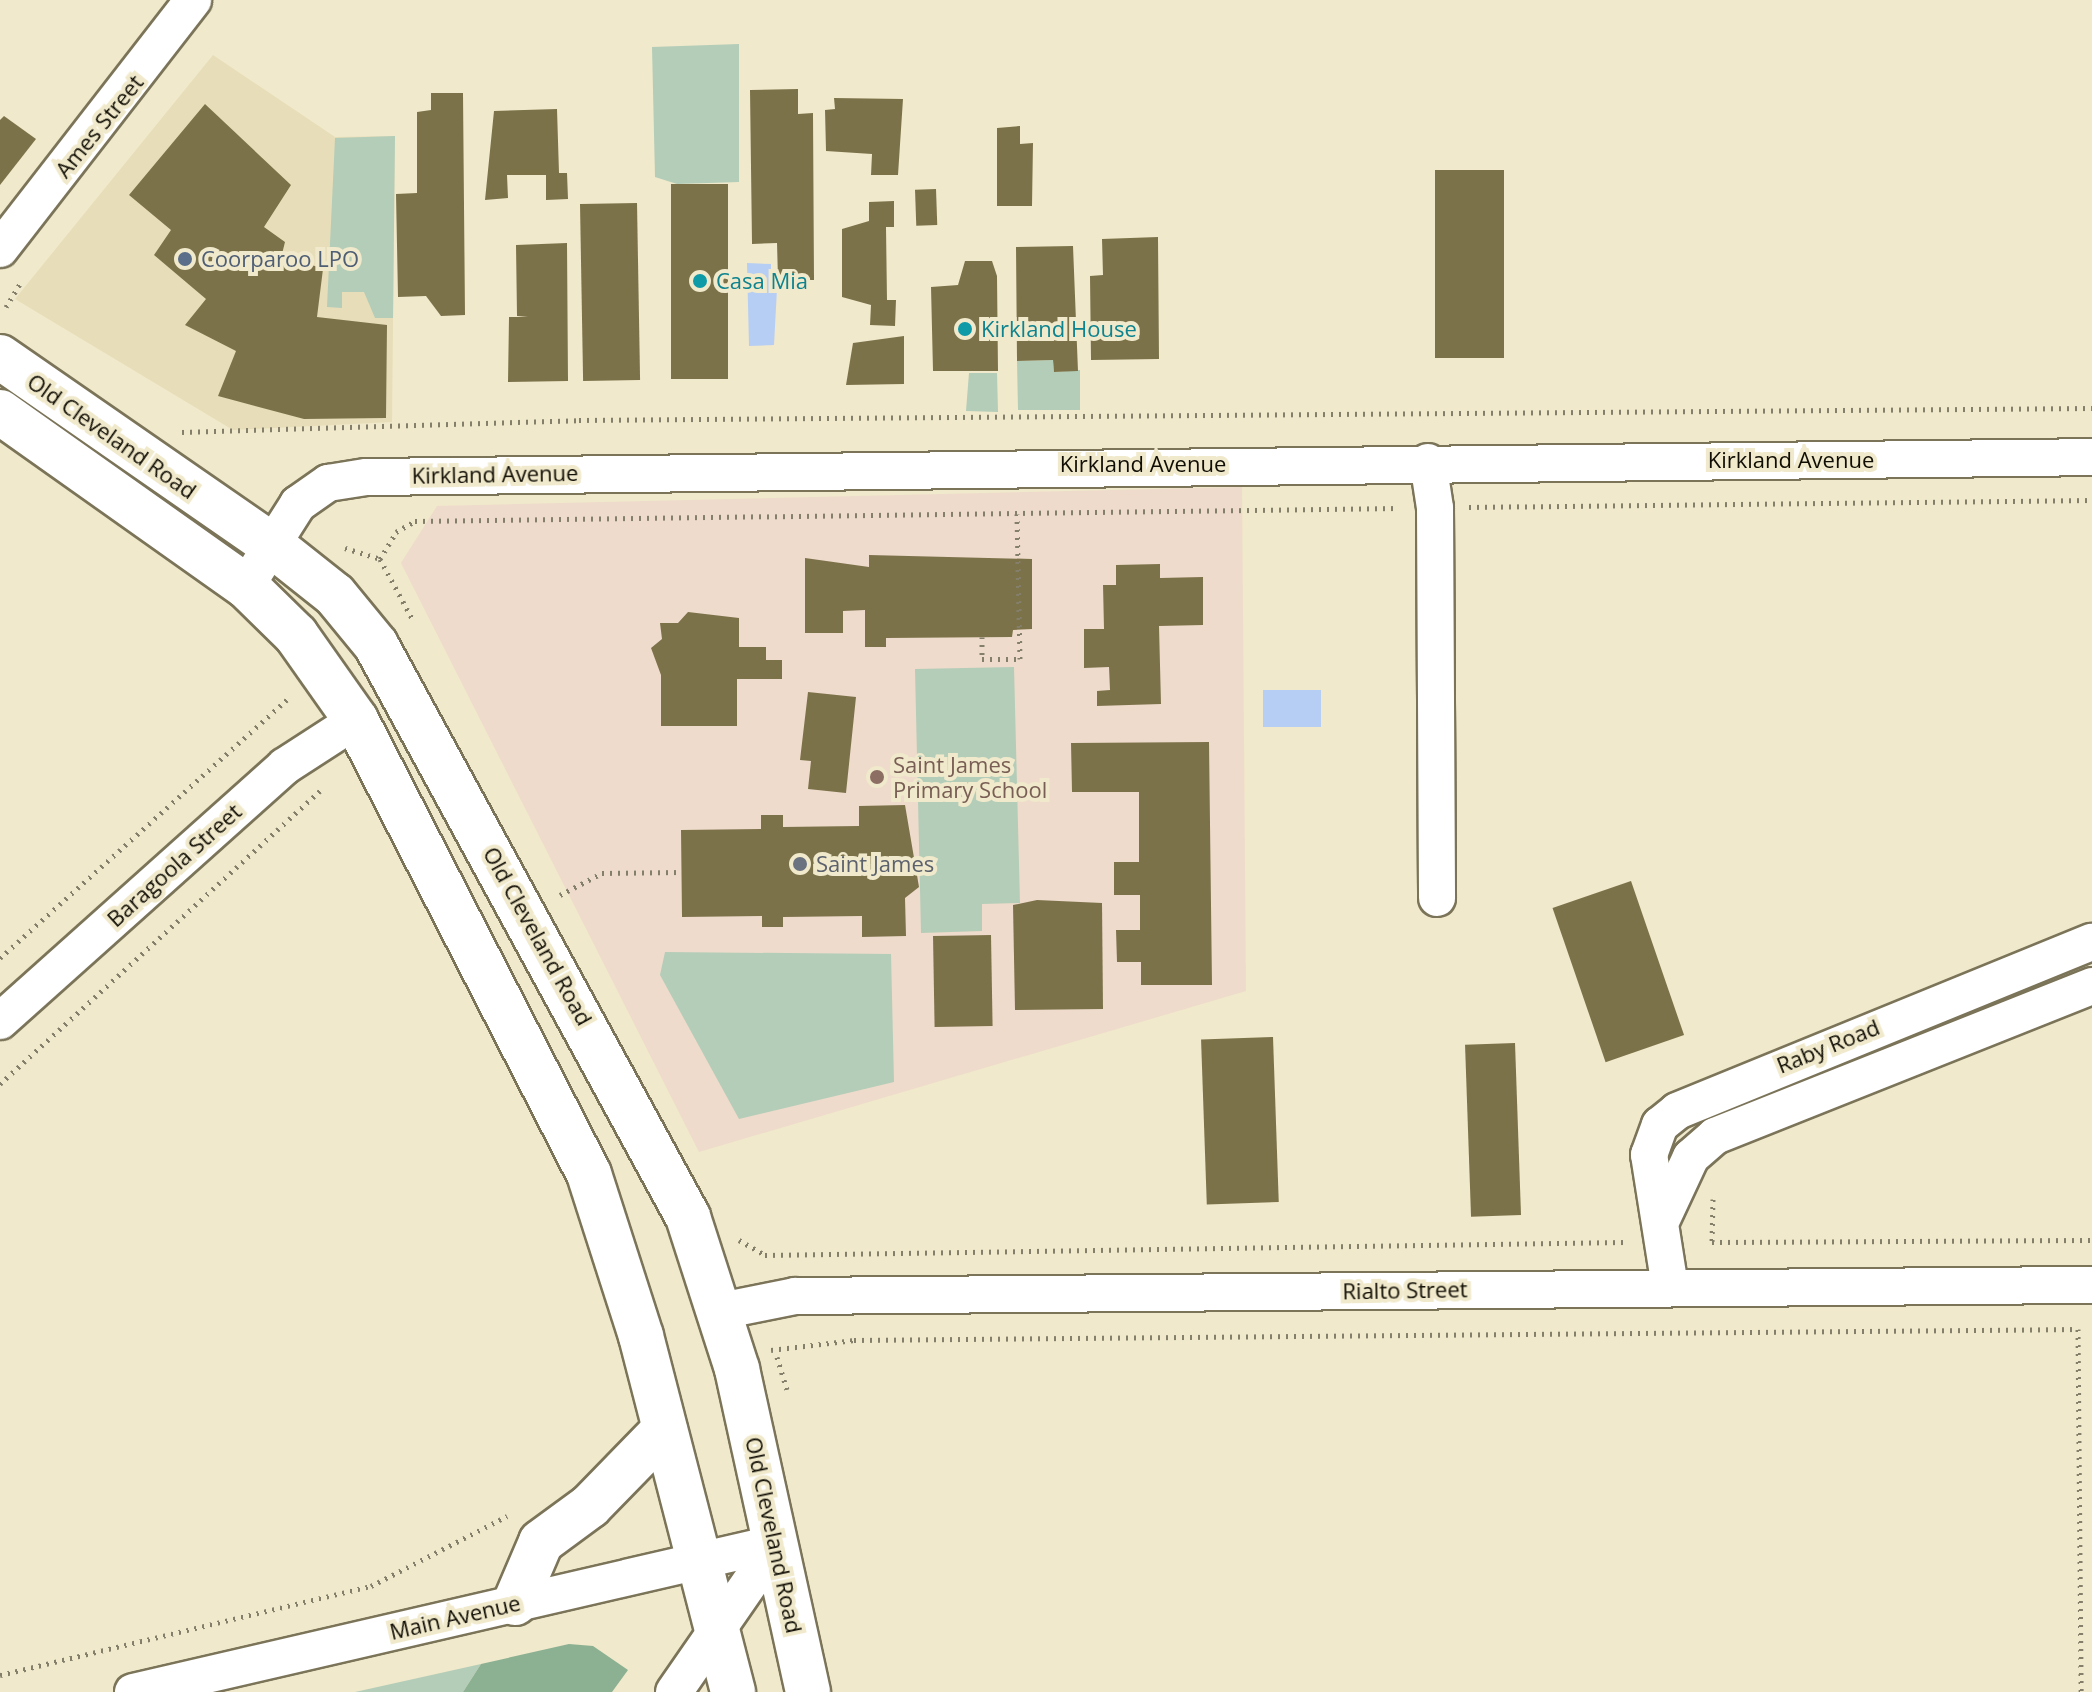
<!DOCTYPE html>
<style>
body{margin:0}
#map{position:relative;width:2092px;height:1692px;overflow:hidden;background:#f0e9cb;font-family:"Open Sans",sans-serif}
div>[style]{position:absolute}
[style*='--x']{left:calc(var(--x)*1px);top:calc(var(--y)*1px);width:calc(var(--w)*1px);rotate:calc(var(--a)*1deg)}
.built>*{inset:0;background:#e7ddb8}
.education>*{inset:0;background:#eedbcb}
.green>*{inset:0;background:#b4cdb8}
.forest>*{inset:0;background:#8cb092}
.water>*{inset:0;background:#b6cef4;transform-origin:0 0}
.building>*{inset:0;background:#7c724a;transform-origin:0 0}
.path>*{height:5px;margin-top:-2.5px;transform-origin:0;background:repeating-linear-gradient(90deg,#847f6b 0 2px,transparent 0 8px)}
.roads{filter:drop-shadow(2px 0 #7b7459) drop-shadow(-2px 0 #7b7459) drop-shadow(0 2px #7b7459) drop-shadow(0 -2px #7b7459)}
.minor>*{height:36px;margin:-18px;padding:0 18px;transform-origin:18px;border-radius:18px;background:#fff}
.highway>*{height:44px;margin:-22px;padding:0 22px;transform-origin:22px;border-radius:22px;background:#fff}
.dots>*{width:22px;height:22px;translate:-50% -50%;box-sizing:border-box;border:4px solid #f0e9cb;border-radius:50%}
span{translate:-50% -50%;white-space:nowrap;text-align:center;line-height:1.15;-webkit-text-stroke:8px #f0e9cb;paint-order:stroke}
.street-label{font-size:22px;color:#100d04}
.service-label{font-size:22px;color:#4e5e75}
.left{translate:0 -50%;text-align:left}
.culture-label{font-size:22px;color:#0d838f}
.education-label{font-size:22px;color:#785e54}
.worship-label{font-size:22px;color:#5b616d}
</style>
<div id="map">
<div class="built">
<div style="clip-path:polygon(213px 55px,335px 137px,395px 136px,392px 422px,233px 430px,15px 299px)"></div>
</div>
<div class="education">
<div style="clip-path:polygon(1242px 487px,1246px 991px,699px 1152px,401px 563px,437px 506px)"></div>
</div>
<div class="green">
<div style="clip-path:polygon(739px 44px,739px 182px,677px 184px,655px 177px,652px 47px)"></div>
<div style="clip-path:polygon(395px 136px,393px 318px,375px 318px,364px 292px,342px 292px,342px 308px,327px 307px,335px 138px)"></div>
<div style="clip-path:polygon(1053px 360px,1054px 372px,1080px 370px,1080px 410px,1018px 410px,1017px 361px)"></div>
<div style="clip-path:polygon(969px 373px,997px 373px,998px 412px,966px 411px)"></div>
<div style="clip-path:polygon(1014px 667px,1020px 903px,982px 904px,982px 931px,921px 933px,915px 669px)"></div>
<div style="clip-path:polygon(665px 952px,891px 954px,894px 1082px,739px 1119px,660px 975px)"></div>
<div style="clip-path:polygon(481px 1664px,463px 1692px,355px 1692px)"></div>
</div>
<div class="forest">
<div style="clip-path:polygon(569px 1644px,593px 1646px,628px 1670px,612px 1692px,463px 1692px,481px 1664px)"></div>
</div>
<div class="water">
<div style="clip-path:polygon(747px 263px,771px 264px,771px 288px,777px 289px,774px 345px,749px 346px)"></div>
<div style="left:1321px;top:690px;width:37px;height:58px;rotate:90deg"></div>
</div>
<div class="building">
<div style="clip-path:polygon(798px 89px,798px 114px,813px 113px,814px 280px,778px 280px,777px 243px,752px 244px,750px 90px)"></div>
<div style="clip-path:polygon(431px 93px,463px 93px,465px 315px,441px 316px,426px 296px,398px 297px,396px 194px,417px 193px,417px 112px,431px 110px)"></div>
<div style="clip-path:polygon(834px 98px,903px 99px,898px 175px,871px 175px,872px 154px,826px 151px,825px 110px,835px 109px)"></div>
<div style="clip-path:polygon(205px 104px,291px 185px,264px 227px,285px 242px,282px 254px,323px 269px,317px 317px,387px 325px,386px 418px,304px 419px,218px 396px,236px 351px,185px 325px,206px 299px,154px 255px,171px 230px,129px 195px)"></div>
<div style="clip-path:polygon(557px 109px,559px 173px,567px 173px,568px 199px,546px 200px,546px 175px,507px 175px,508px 198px,485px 200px,494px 111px)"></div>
<div style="clip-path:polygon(4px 116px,36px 139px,0 185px,0 120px)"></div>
<div style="clip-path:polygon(1020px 126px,1020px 144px,1033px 143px,1032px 206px,997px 206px,997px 128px)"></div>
<div style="left:1435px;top:170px;width:69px;height:188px"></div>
<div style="left:671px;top:184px;width:57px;height:195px"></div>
<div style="left:936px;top:189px;width:36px;height:21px;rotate:88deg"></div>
<div style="clip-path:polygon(894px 201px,894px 227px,886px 227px,887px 300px,896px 300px,895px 326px,870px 325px,871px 305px,842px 297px,842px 229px,869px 221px,869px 202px)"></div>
<div style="left:637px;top:203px;width:177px;height:57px;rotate:89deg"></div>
<div style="clip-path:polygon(1158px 237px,1159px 359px,1091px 360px,1090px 276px,1103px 275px,1102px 239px)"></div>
<div style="clip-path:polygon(567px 243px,568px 381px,508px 382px,509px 317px,528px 317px,517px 316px,516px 245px)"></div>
<div style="clip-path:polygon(1073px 246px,1078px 371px,1054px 372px,1053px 360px,1017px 361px,1016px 247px)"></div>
<div style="clip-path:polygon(965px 261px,992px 261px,997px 276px,998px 371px,933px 371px,931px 287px,958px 285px)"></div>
<div style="clip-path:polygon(904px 336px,904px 384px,846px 385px,853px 343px)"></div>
<div style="clip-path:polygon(869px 555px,1032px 559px,1032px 629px,1013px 630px,1012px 637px,886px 638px,886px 647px,865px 647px,865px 610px,843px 611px,843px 633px,805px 633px,805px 558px,869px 567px)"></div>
<div style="clip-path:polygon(1160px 564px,1160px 578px,1203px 577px,1203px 625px,1159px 626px,1161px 704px,1097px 706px,1097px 691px,1110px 690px,1109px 667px,1084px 668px,1084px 629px,1104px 629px,1103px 585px,1116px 585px,1116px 565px)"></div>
<div style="clip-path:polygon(688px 612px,739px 618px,739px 647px,766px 647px,766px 660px,782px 660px,782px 679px,737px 679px,737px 726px,661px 726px,661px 675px,651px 648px,662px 639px,660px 623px,678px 623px)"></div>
<div style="clip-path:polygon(808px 692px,856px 697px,846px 793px,808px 789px,811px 761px,800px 760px)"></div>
<div style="clip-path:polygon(1209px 742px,1212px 985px,1141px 985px,1141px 962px,1117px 962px,1116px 930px,1140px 930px,1140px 895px,1114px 895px,1114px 862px,1139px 862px,1139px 792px,1072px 792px,1071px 743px)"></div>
<div style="clip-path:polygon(905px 805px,919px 887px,905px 898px,906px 936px,862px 937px,862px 916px,783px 917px,783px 927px,762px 927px,762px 916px,682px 917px,681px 830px,761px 829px,761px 815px,783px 815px,783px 827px,859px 826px,859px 806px)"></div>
<div style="left:1631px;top:881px;width:163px;height:83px;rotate:71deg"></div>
<div style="clip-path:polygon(1037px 900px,1102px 903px,1103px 1009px,1015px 1010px,1013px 905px)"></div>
<div style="left:991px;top:935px;width:91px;height:58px;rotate:89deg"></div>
<div style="left:1273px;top:1037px;width:165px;height:72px;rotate:88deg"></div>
<div style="left:1515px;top:1043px;width:172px;height:50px;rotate:88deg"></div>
</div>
<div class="path">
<div style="--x:6;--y:307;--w:31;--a:-59"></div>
<div style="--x:182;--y:432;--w:397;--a:-1.7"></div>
<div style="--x:579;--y:420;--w:1513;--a:-0.45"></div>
<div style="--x:1469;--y:507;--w:623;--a:-0.64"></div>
<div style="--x:345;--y:548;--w:37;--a:17"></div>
<div style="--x:380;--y:559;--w:69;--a:61.6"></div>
<div style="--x:380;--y:559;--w:31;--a:-59"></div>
<div style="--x:396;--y:532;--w:22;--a:-30"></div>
<div style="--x:415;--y:521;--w:984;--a:-0.76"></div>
<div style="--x:982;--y:637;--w:22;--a:90"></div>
<div style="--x:982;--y:659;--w:38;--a:0"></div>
<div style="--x:1020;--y:659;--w:145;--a:-91.2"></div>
<div style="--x:560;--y:895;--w:47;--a:-27.6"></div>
<div style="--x:602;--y:873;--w:79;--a:-0.7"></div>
<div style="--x:0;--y:958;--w:389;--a:-42"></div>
<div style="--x:0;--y:1084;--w:435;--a:-42.5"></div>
<div style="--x:1713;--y:1199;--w:43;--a:91.3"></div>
<div style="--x:1712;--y:1242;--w:380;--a:-0.3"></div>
<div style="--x:739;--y:1240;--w:30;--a:30"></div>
<div style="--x:765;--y:1255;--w:860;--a:-0.87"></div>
<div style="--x:771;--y:1350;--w:84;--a:-6.9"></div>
<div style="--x:854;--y:1340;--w:1224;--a:-0.51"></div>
<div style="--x:2078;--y:1329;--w:363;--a:89.5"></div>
<div style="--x:777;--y:1357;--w:34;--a:73"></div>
<div style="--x:0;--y:1675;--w:382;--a:-13.5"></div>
<div style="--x:371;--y:1586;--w:153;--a:-27.2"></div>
</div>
<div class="roads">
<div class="minor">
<div style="--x:0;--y:249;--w:315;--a:-52.2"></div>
<div style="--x:1428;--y:462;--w:47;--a:81.3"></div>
<div style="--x:1435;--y:508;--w:390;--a:89.7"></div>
<div style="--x:246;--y:586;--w:97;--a:-57.6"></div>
<div style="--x:298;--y:504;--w:37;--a:-35"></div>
<div style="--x:328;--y:483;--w:39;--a:-9"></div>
<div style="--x:367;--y:477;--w:1725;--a:-0.66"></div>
<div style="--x:0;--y:1021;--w:382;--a:-41.8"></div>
<div style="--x:285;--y:766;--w:85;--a:-32.9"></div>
<div style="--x:1663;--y:1217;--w:66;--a:-65"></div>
<div style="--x:1691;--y:1157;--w:32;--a:-41"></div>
<div style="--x:1715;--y:1136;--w:406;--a:-21.7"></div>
<div style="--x:1670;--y:1287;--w:134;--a:-99"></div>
<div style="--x:1649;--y:1155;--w:32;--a:-70"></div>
<div style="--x:1660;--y:1125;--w:22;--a:-39"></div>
<div style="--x:1677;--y:1111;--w:448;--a:-22.2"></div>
<div style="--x:720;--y:1311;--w:76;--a:-11.3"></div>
<div style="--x:795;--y:1296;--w:1297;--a:-0.49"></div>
<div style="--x:133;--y:1692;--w:661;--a:-13.03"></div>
<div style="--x:674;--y:1692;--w:181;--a:-55.3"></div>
</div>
<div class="highway">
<div style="--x:0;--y:357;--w:331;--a:34.7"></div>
<div style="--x:272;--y:545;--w:80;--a:38.4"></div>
<div style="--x:335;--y:595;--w:65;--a:50.6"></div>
<div style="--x:376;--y:645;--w:652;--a:61.39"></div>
<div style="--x:688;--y:1217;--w:160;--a:72.1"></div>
<div style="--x:737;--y:1369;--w:331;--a:77.6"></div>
<div style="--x:0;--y:412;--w:301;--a:35.3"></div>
<div style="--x:246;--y:586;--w:70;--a:44.4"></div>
<div style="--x:296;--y:635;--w:104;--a:54.8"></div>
<div style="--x:356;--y:720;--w:510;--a:62.83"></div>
<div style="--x:589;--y:1174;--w:170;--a:72.2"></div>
<div style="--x:641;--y:1336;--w:368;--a:75.5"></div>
<div style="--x:515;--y:1603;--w:66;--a:-66.9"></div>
<div style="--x:541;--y:1542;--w:61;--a:-36.3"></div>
<div style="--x:590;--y:1506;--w:107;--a:-45.8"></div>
</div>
</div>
<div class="dots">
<div style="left:185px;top:259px;background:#5c6f8a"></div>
<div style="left:700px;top:281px;background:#0f9aa8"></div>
<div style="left:965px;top:329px;background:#0f9aa8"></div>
<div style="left:877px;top:777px;background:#8d6e63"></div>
<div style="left:800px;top:864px;background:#6b7280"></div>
</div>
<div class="street-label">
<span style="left:99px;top:126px;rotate:-51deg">Ames Street</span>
<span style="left:112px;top:436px;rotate:35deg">Old Cleveland Road</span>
<span style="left:1791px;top:460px">Kirkland Avenue</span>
<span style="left:1143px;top:464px">Kirkland Avenue</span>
<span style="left:495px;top:474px;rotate:-1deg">Kirkland Avenue</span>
<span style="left:174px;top:865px;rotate:-42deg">Baragoola Street</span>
<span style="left:538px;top:936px;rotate:61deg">Old Cleveland Road</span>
<span style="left:1828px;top:1046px;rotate:-22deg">Raby Road</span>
<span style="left:1405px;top:1290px;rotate:-1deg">Rialto Street</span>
<span style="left:774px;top:1535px;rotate:78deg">Old Cleveland Road</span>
<span style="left:455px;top:1617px;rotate:-13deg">Main Avenue</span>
</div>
<div class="service-label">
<span class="left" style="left:201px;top:259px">Coorparoo LPO</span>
</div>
<div class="culture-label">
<span class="left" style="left:716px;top:281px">Casa Mia</span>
<span class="left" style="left:981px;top:329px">Kirkland House</span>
</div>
<div class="education-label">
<span class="left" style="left:893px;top:777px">Saint James<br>Primary School</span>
</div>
<div class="worship-label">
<span class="left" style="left:816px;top:864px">Saint James</span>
</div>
</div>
